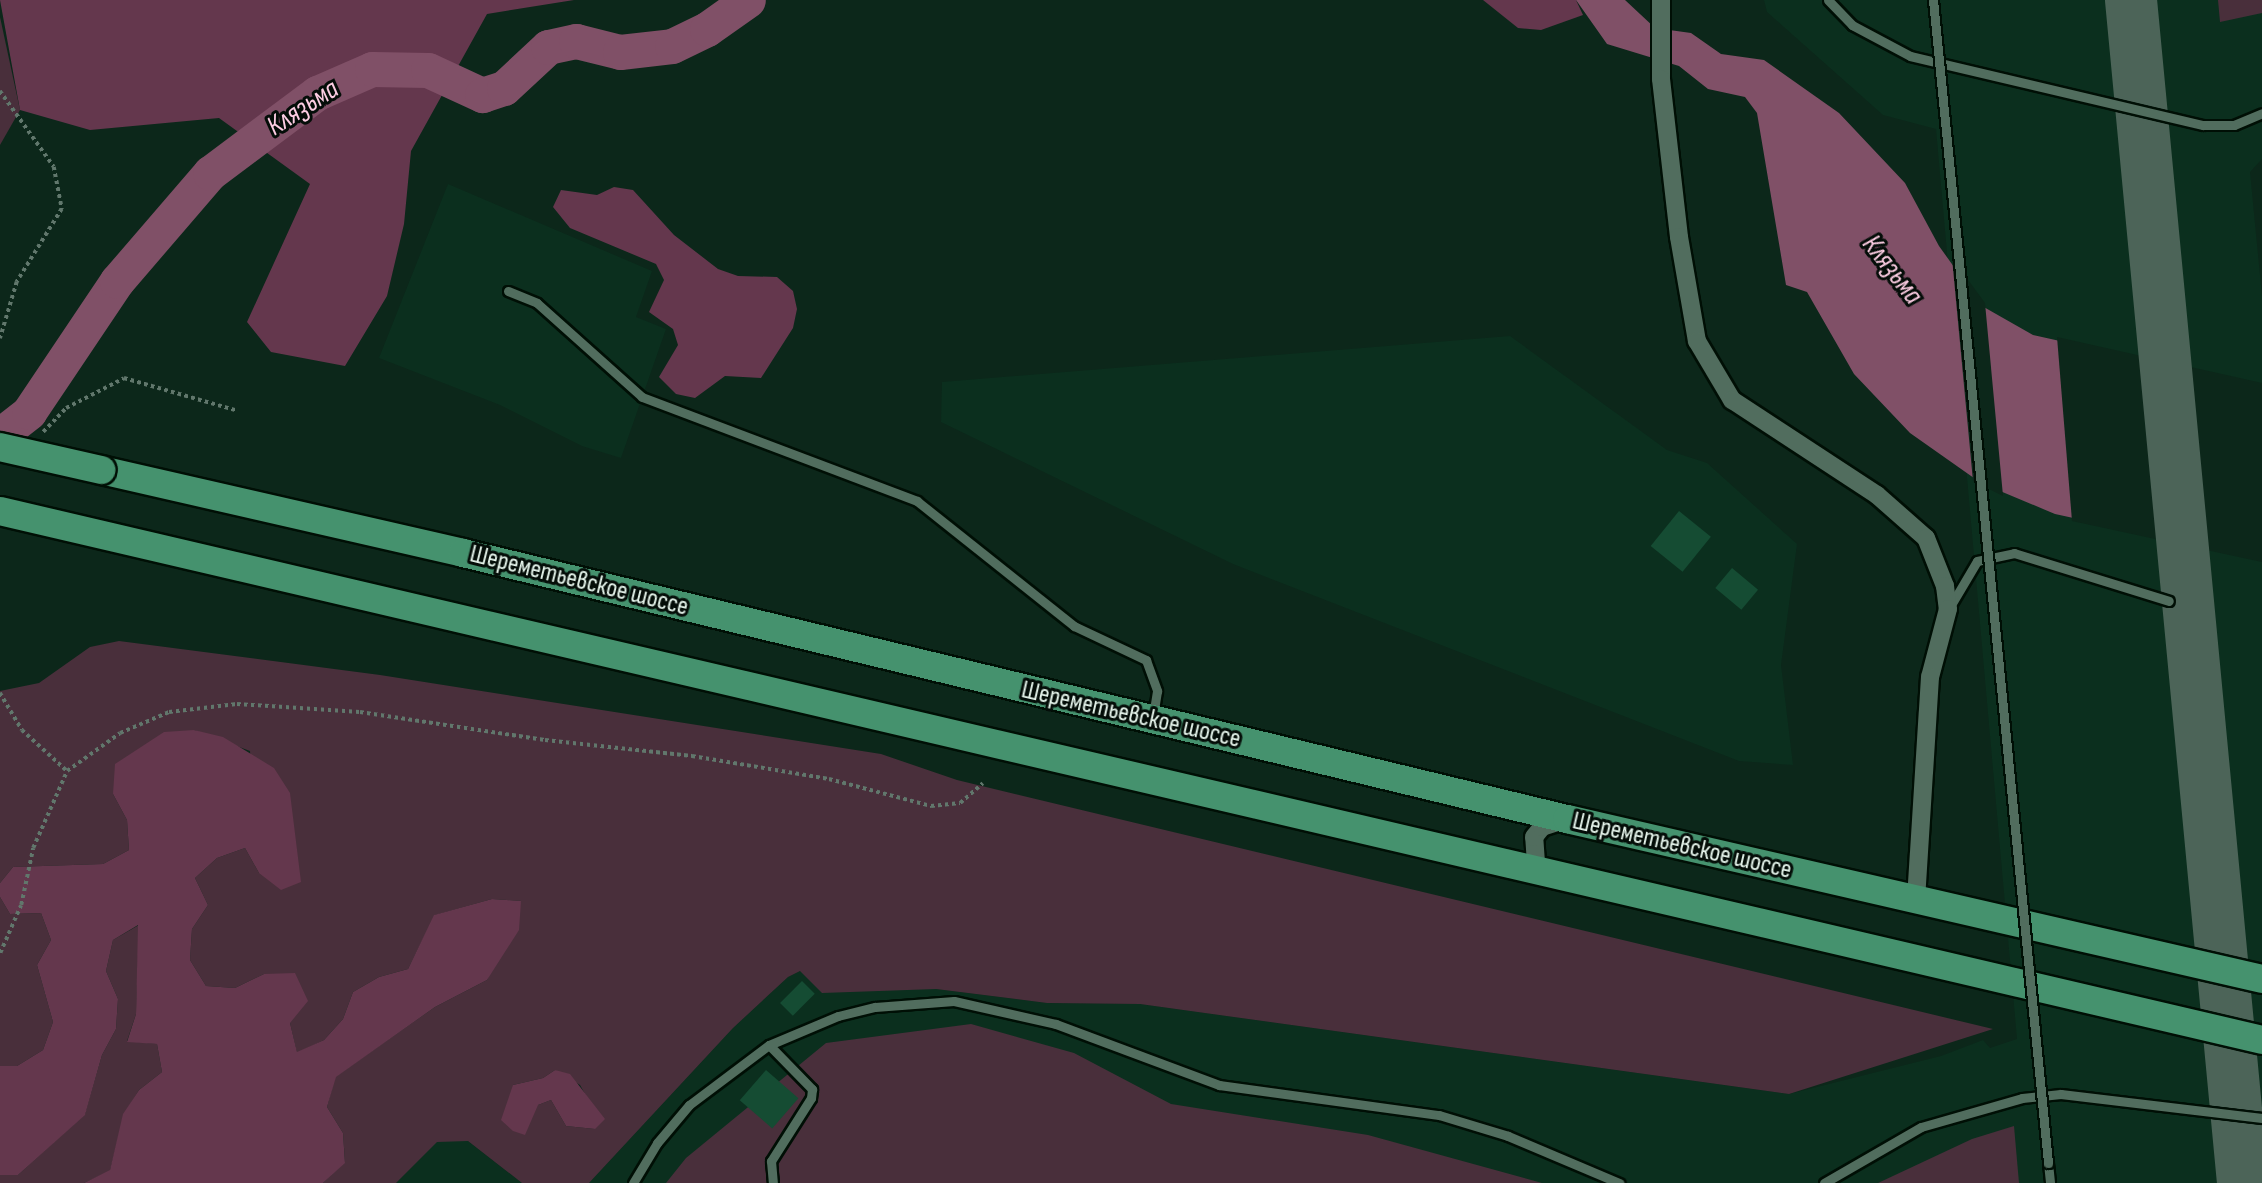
<!DOCTYPE html>
<meta charset="utf-8">
<style>
body{margin:0}
#map{position:relative;width:2262px;height:1183px;overflow:hidden;background:#0c271a;font-family:"Sofia Sans Condensed",sans-serif}
div>[style]{position:absolute}
[style*='--x']{left:calc(var(--x)*1px);top:calc(var(--y)*1px);width:calc(var(--w)*1px);rotate:calc(var(--a)*1deg)}
.built>*{inset:0;background:#0b2f1e}
.green>*{inset:0;background:#492f3b}
.forest>*{inset:0;background:#64374d}
.water>*{inset:0;background:#805067}
.pier>*{inset:0;background:#0c271a}
.river>*{height:35px;margin:-17.5px;padding:0 17.5px;transform-origin:17.5px;border-radius:17.5px;background:#805067}
.taxiway>*{height:52px;margin:-26px;padding:0 26px;transform-origin:26px;border-radius:26px;background:#4c6458}
.building>*{inset:0;background:#154c33;transform-origin:0 0}
.path>*{height:3.5px;margin-top:-1.75px;transform-origin:0;background:repeating-linear-gradient(90deg,#61776c 0 3.5px,transparent 0 7px)}
.roads{filter:drop-shadow(2px 0 #000f05) drop-shadow(-2px 0 #000f05) drop-shadow(0 2px #000f05) drop-shadow(0 -2px #000f05)}
.lane>*{height:9px;margin:-4.5px;padding:0 4.5px;transform-origin:4.5px;border-radius:4.5px;background:#516d5e}
.street>*{height:18px;margin:-9px;padding:0 9px;transform-origin:9px;border-radius:9px;background:#516d5e}
.primary>*{height:28px;margin:-14px;padding:0 14px;transform-origin:14px;border-radius:14px;background:#45926e}
.bridges{filter:drop-shadow(2px 0 #000f05) drop-shadow(-2px 0 #000f05) drop-shadow(0 2px #000f05) drop-shadow(0 -2px #000f05)}
.lane-bridge>*{height:9px;margin:-4.5px;padding:0 4.5px;transform-origin:4.5px;border-radius:4.5px;background:#516d5e}
.primary-bridge>*{height:28px;margin:-14px;padding:0 14px;transform-origin:14px;border-radius:14px;background:#45926e}
span{translate:-50% -50%;white-space:nowrap;text-align:center;line-height:1.15;-webkit-text-stroke:6px #040d08;paint-order:stroke}
.street-label{font-size:26px;color:#e7f6ed}
.water-label{font-size:28px;color:#fdcde3;font-style:italic}
</style>
<div id="map">
<div class="built">
<div style="clip-path:polygon(1764px 0,2262px 0,2262px 159px,2250px 172px,2262px 296px,2262px 1183px,589px 1183px,733px 1028px,788px 977px,800px 971px,891px 988px,936px 989px,1047px 1003px,1140px 1004px,1789px 1094px,1941px 1056px,1983px 1040px,1990px 1048px,2017px 1039px,1936px 129px,1883px 115px,1767px 12px)"></div>
<div style="clip-path:polygon(448px 184px,652px 271px,636px 317px,666px 329px,621px 458px,582px 446px,500px 405px,379px 358px)"></div>
<div style="clip-path:polygon(1510px 336px,1667px 450px,1707px 463px,1797px 544px,1781px 665px,1793px 765px,1739px 761px,1233px 564px,941px 422px,942px 382px)"></div>
<div style="clip-path:polygon(437px 1141px,468px 1141px,522px 1183px,396px 1183px)"></div>
</div>
<div class="green">
<div style="clip-path:polygon(2218px 0,2262px 0,2262px 13px,2220px 22px)"></div>
<div style="clip-path:polygon(0 17px,20px 110px,0 145px)"></div>
<div style="clip-path:polygon(evenodd,119px 641px,380px 675px,881px 754px,957px 780px,1993px 1029px,1789px 1094px,1140px 1004px,1047px 1003px,936px 989px,822px 993px,800px 971px,788px 977px,733px 1028px,589px 1183px,522px 1183px,468px 1141px,437px 1142px,396px 1183px,323px 1183px,345px 1162px,343px 1133px,327px 1107px,335px 1077px,435px 1007px,487px 980px,521px 901px,492px 899px,435px 915px,408px 969px,379px 977px,353px 992px,343px 1019px,324px 1040px,297px 1053px,290px 1023px,264px 974px,235px 988px,206px 986px,190px 960px,192px 929px,208px 905px,195px 878px,217px 858px,245px 848px,259px 873px,250px 751px,194px 730px,113px 794px,127px 820px,129px 850px,103px 864px,13px 867px,0 883px,0 691px,39px 683px,90px 647px,119px 641px,555px 1070px,580px 1085px,594px 1110px,595px 1129px,566px 1126px,551px 1100px,538px 1105px,513px 1085px,543px 1078px,555px 1070px)"></div>
<div style="clip-path:polygon(0 897px,10px 914px,41px 913px,51px 940px,37px 965px,53px 1022px,43px 1050px,17px 1066px,0 1066px)"></div>
<div style="clip-path:polygon(139px 925px,136px 1014px,127px 1041px,157px 1044px,162px 1072px,139px 1090px,124px 1114px,110px 1171px,84px 1183px,0 1183px,0 1175px,18px 1175px,85px 1114px,102px 1055px,116px 1029px,118px 999px,106px 971px,113px 940px)"></div>
<div style="clip-path:polygon(971px 1024px,1074px 1053px,1171px 1104px,1368px 1135px,1542px 1183px,666px 1183px,686px 1158px,826px 1043px)"></div>
<div style="clip-path:polygon(2014px 1126px,2019px 1183px,1878px 1183px,1972px 1139px)"></div>
</div>
<div class="forest">
<div style="clip-path:polygon(0 0,574px 0,487px 14px,411px 151px,404px 224px,387px 296px,345px 366px,271px 352px,247px 322px,310px 184px,219px 118px,90px 130px,20px 110px)"></div>
<div style="clip-path:polygon(1483px 0,1576px 0,1583px 15px,1541px 30px,1518px 28px)"></div>
<div style="clip-path:polygon(614px 187px,633px 190px,674px 235px,718px 269px,738px 276px,777px 277px,793px 291px,797px 309px,793px 328px,761px 378px,725px 376px,695px 398px,676px 394px,659px 377px,678px 345px,673px 329px,649px 312px,664px 280px,656px 264px,570px 228px,553px 207px,561px 190px,597px 195px)"></div>
<div style="clip-path:polygon(194px 730px,223px 737px,274px 768px,290px 793px,301px 882px,281px 890px,259px 873px,245px 848px,217px 858px,195px 878px,208px 905px,192px 929px,190px 960px,206px 986px,235px 988px,264px 974px,295px 973px,308px 1001px,290px 1023px,297px 1052px,324px 1040px,343px 1019px,353px 992px,379px 977px,408px 969px,434px 915px,492px 899px,521px 901px,519px 930px,487px 980px,435px 1007px,336px 1077px,327px 1107px,343px 1133px,345px 1163px,323px 1183px,84px 1183px,110px 1170px,123px 1114px,139px 1090px,162px 1072px,157px 1044px,127px 1042px,136px 1014px,138px 925px,113px 940px,106px 971px,118px 999px,116px 1029px,102px 1055px,85px 1115px,18px 1175px,0 1175px,0 1066px,17px 1066px,43px 1050px,53px 1022px,37px 965px,51px 940px,41px 913px,10px 914px,0 897px,0 883px,13px 867px,103px 864px,129px 850px,127px 820px,113px 794px,115px 764px,164px 732px)"></div>
<div style="clip-path:polygon(555px 1070px,570px 1074px,605px 1119px,595px 1129px,566px 1126px,551px 1100px,538px 1105px,525px 1135px,513px 1131px,501px 1120px,513px 1085px,543px 1078px)"></div>
</div>
<div class="water">
<div style="clip-path:polygon(1576px 0,1625px 0,1655px 28px,1691px 33px,1721px 54px,1764px 60px,1839px 113px,1905px 183px,1939px 246px,1982px 306px,2033px 335px,2262px 386px,2262px 559px,2055px 514px,1981px 483px,1910px 433px,1854px 374px,1807px 292px,1786px 285px,1757px 113px,1745px 97px,1708px 89px,1679px 66px,1607px 44px)"></div>
</div>
<div class="pier">
<div style="clip-path:polygon(1952px 258px,1985px 303px,2003px 496px,1973px 481px)"></div>
<div style="clip-path:polygon(2057px 337px,2262px 383px,2262px 562px,2072px 521px)"></div>
</div>
<div class="river">
<div style="--x:0;--y:435;--w:37;--a:-38"></div>
<div style="--x:29;--y:412;--w:158;--a:-56.1"></div>
<div style="--x:117;--y:281;--w:143;--a:-49.3"></div>
<div style="--x:210;--y:173;--w:134;--a:-36.8"></div>
<div style="--x:317;--y:93;--w:60;--a:-23.6"></div>
<div style="--x:372;--y:69;--w:56;--a:1"></div>
<div style="--x:428;--y:70;--w:60;--a:24.8"></div>
<div style="--x:482;--y:95;--w:23;--a:-18"></div>
<div style="--x:504;--y:88;--w:60;--a:-43"></div>
<div style="--x:548;--y:47;--w:29;--a:-12"></div>
<div style="--x:576;--y:41;--w:45;--a:14"></div>
<div style="--x:620;--y:52;--w:52;--a:-6.6"></div>
<div style="--x:672;--y:46;--w:39;--a:-26"></div>
<div style="--x:707;--y:29;--w:50;--a:-35.3"></div>
</div>
<div class="taxiway">
<div style="--x:2131;--y:0;--w:1188;--a:84.59"></div>
</div>
<div class="building">
<div style="left:1679px;top:511px;width:41px;height:45px;rotate:39deg"></div>
<div style="left:1732px;top:568px;width:34px;height:26px;rotate:40deg"></div>
<div style="left:802px;top:981px;width:18px;height:31px;rotate:45deg"></div>
<div style="left:766px;top:1070px;width:43px;height:40px;rotate:41deg"></div>
</div>
<div class="path">
<div style="--x:0;--y:91;--w:93;--a:54.6"></div>
<div style="--x:54;--y:167;--w:43;--a:79.2"></div>
<div style="--x:62;--y:209;--w:86;--a:121.7"></div>
<div style="--x:17;--y:282;--w:59;--a:106.6"></div>
<div style="--x:43;--y:432;--w:33;--a:-46"></div>
<div style="--x:66;--y:408;--w:65;--a:-27.3"></div>
<div style="--x:124;--y:378;--w:116;--a:16.1"></div>
<div style="--x:0;--y:693;--w:43;--a:59.3"></div>
<div style="--x:22;--y:730;--w:61;--a:42.3"></div>
<div style="--x:0;--y:953;--w:52;--a:-66.4"></div>
<div style="--x:21;--y:905;--w:58;--a:-78.1"></div>
<div style="--x:33;--y:848;--w:84;--a:-66.2"></div>
<div style="--x:67;--y:771;--w:65;--a:-35.6"></div>
<div style="--x:120;--y:733;--w:53;--a:-23.2"></div>
<div style="--x:169;--y:712;--w:68;--a:-6.7"></div>
<div style="--x:237;--y:704;--w:123;--a:3.7"></div>
<div style="--x:360;--y:712;--w:187;--a:8.6"></div>
<div style="--x:545;--y:740;--w:148;--a:6.2"></div>
<div style="--x:692;--y:756;--w:139;--a:9.5"></div>
<div style="--x:829;--y:779;--w:106;--a:14.8"></div>
<div style="--x:931;--y:806;--w:29;--a:-6"></div>
<div style="--x:960;--y:803;--w:30;--a:-41"></div>
</div>
<div class="roads">
<div class="lane">
<div style="--x:1828;--y:0;--w:35;--a:46"></div>
<div style="--x:1852;--y:25;--w:66;--a:28.1"></div>
<div style="--x:1910;--y:56;--w:301;--a:13.3"></div>
<div style="--x:2203;--y:125;--w:31;--a:0"></div>
<div style="--x:2234;--y:125;--w:30;--a:-23"></div>
<div style="--x:508;--y:291;--w:31;--a:22"></div>
<div style="--x:537;--y:303;--w:141;--a:41.8"></div>
<div style="--x:642;--y:397;--w:294;--a:20.7"></div>
<div style="--x:917;--y:501;--w:201;--a:38.5"></div>
<div style="--x:1074;--y:626;--w:80;--a:25.3"></div>
<div style="--x:1146;--y:660;--w:33;--a:70"></div>
<div style="--x:1157;--y:691;--w:24;--a:99"></div>
<div style="--x:1951;--y:605;--w:51;--a:-59.4"></div>
<div style="--x:1977;--y:561;--w:38;--a:-12"></div>
<div style="--x:2014;--y:553;--w:162;--a:17.2"></div>
<div style="--x:769;--y:1045;--w:62;--a:45.7"></div>
<div style="--x:812;--y:1089;--w:9;--a:96"></div>
<div style="--x:811;--y:1098;--w:75;--a:122.4"></div>
<div style="--x:771;--y:1161;--w:22;--a:85"></div>
<div style="--x:2048;--y:1163;--w:20;--a:84"></div>
<div style="--x:633;--y:1183;--w:47;--a:-59"></div>
<div style="--x:657;--y:1143;--w:50;--a:-49.9"></div>
<div style="--x:689;--y:1105;--w:100;--a:-36.9"></div>
<div style="--x:769;--y:1045;--w:75;--a:-22.8"></div>
<div style="--x:838;--y:1016;--w:38;--a:-14"></div>
<div style="--x:875;--y:1007;--w:79;--a:-4.3"></div>
<div style="--x:954;--y:1001;--w:105;--a:12.7"></div>
<div style="--x:1056;--y:1024;--w:174;--a:20.5"></div>
<div style="--x:1219;--y:1085;--w:222;--a:7.8"></div>
<div style="--x:1439;--y:1115;--w:72;--a:16.9"></div>
<div style="--x:1508;--y:1136;--w:121;--a:22.9"></div>
<div style="--x:1824;--y:1183;--w:112;--a:-30"></div>
<div style="--x:1921;--y:1127;--w:105;--a:-16"></div>
<div style="--x:2022;--y:1098;--w:39;--a:-6"></div>
<div style="--x:2061;--y:1094;--w:202;--a:6.8"></div>
</div>
<div class="street">
<div style="--x:1661;--y:0;--w:79;--a:90"></div>
<div style="--x:1661;--y:79;--w:159;--a:83.5"></div>
<div style="--x:1679;--y:237;--w:106;--a:80.2"></div>
<div style="--x:1697;--y:341;--w:69;--a:59.3"></div>
<div style="--x:1732;--y:400;--w:173;--a:33.2"></div>
<div style="--x:1877;--y:495;--w:65;--a:41.3"></div>
<div style="--x:1926;--y:538;--w:52;--a:68.4"></div>
<div style="--x:1945;--y:586;--w:23;--a:83"></div>
<div style="--x:1948;--y:609;--w:70;--a:104.8"></div>
<div style="--x:1930;--y:677;--w:223;--a:93.6"></div>
<div style="--x:1547;--y:873;--w:15;--a:-138"></div>
<div style="--x:1536;--y:863;--w:26;--a:-94"></div>
<div style="--x:1534;--y:837;--w:13;--a:-51"></div>
<div style="--x:1542;--y:827;--w:22;--a:-18"></div>
</div>
<div class="primary">
<div style="--x:101;--y:470;--w:371;--a:12.9"></div>
<div style="--x:463;--y:553;--w:1136;--a:13.55"></div>
<div style="--x:1567;--y:819;--w:713;--a:12.96"></div>
<div style="--x:0;--y:511;--w:2323;--a:13.16"></div>
</div>
</div>
<div class="bridges">
<div class="lane-bridge">
<div style="--x:1933;--y:0;--w:1169;--a:84.35"></div>
</div>
<div class="primary-bridge">
<div style="--x:0;--y:447;--w:104;--a:12.8"></div>
</div>
</div>
<div class="street-label">
<span style="left:579px;top:581px;rotate:14deg">Шереметьевское шоссе</span>
<span style="left:1131px;top:715px;rotate:13deg">Шереметьевское шоссе</span>
<span style="left:1682px;top:846px;rotate:13deg">Шереметьевское шоссе</span>
</div>
<div class="water-label">
<span style="left:303px;top:108px;rotate:-33deg">Клязьма</span>
<span style="left:1892px;top:270px;rotate:52deg">Клязьма</span>
</div>
</div>
